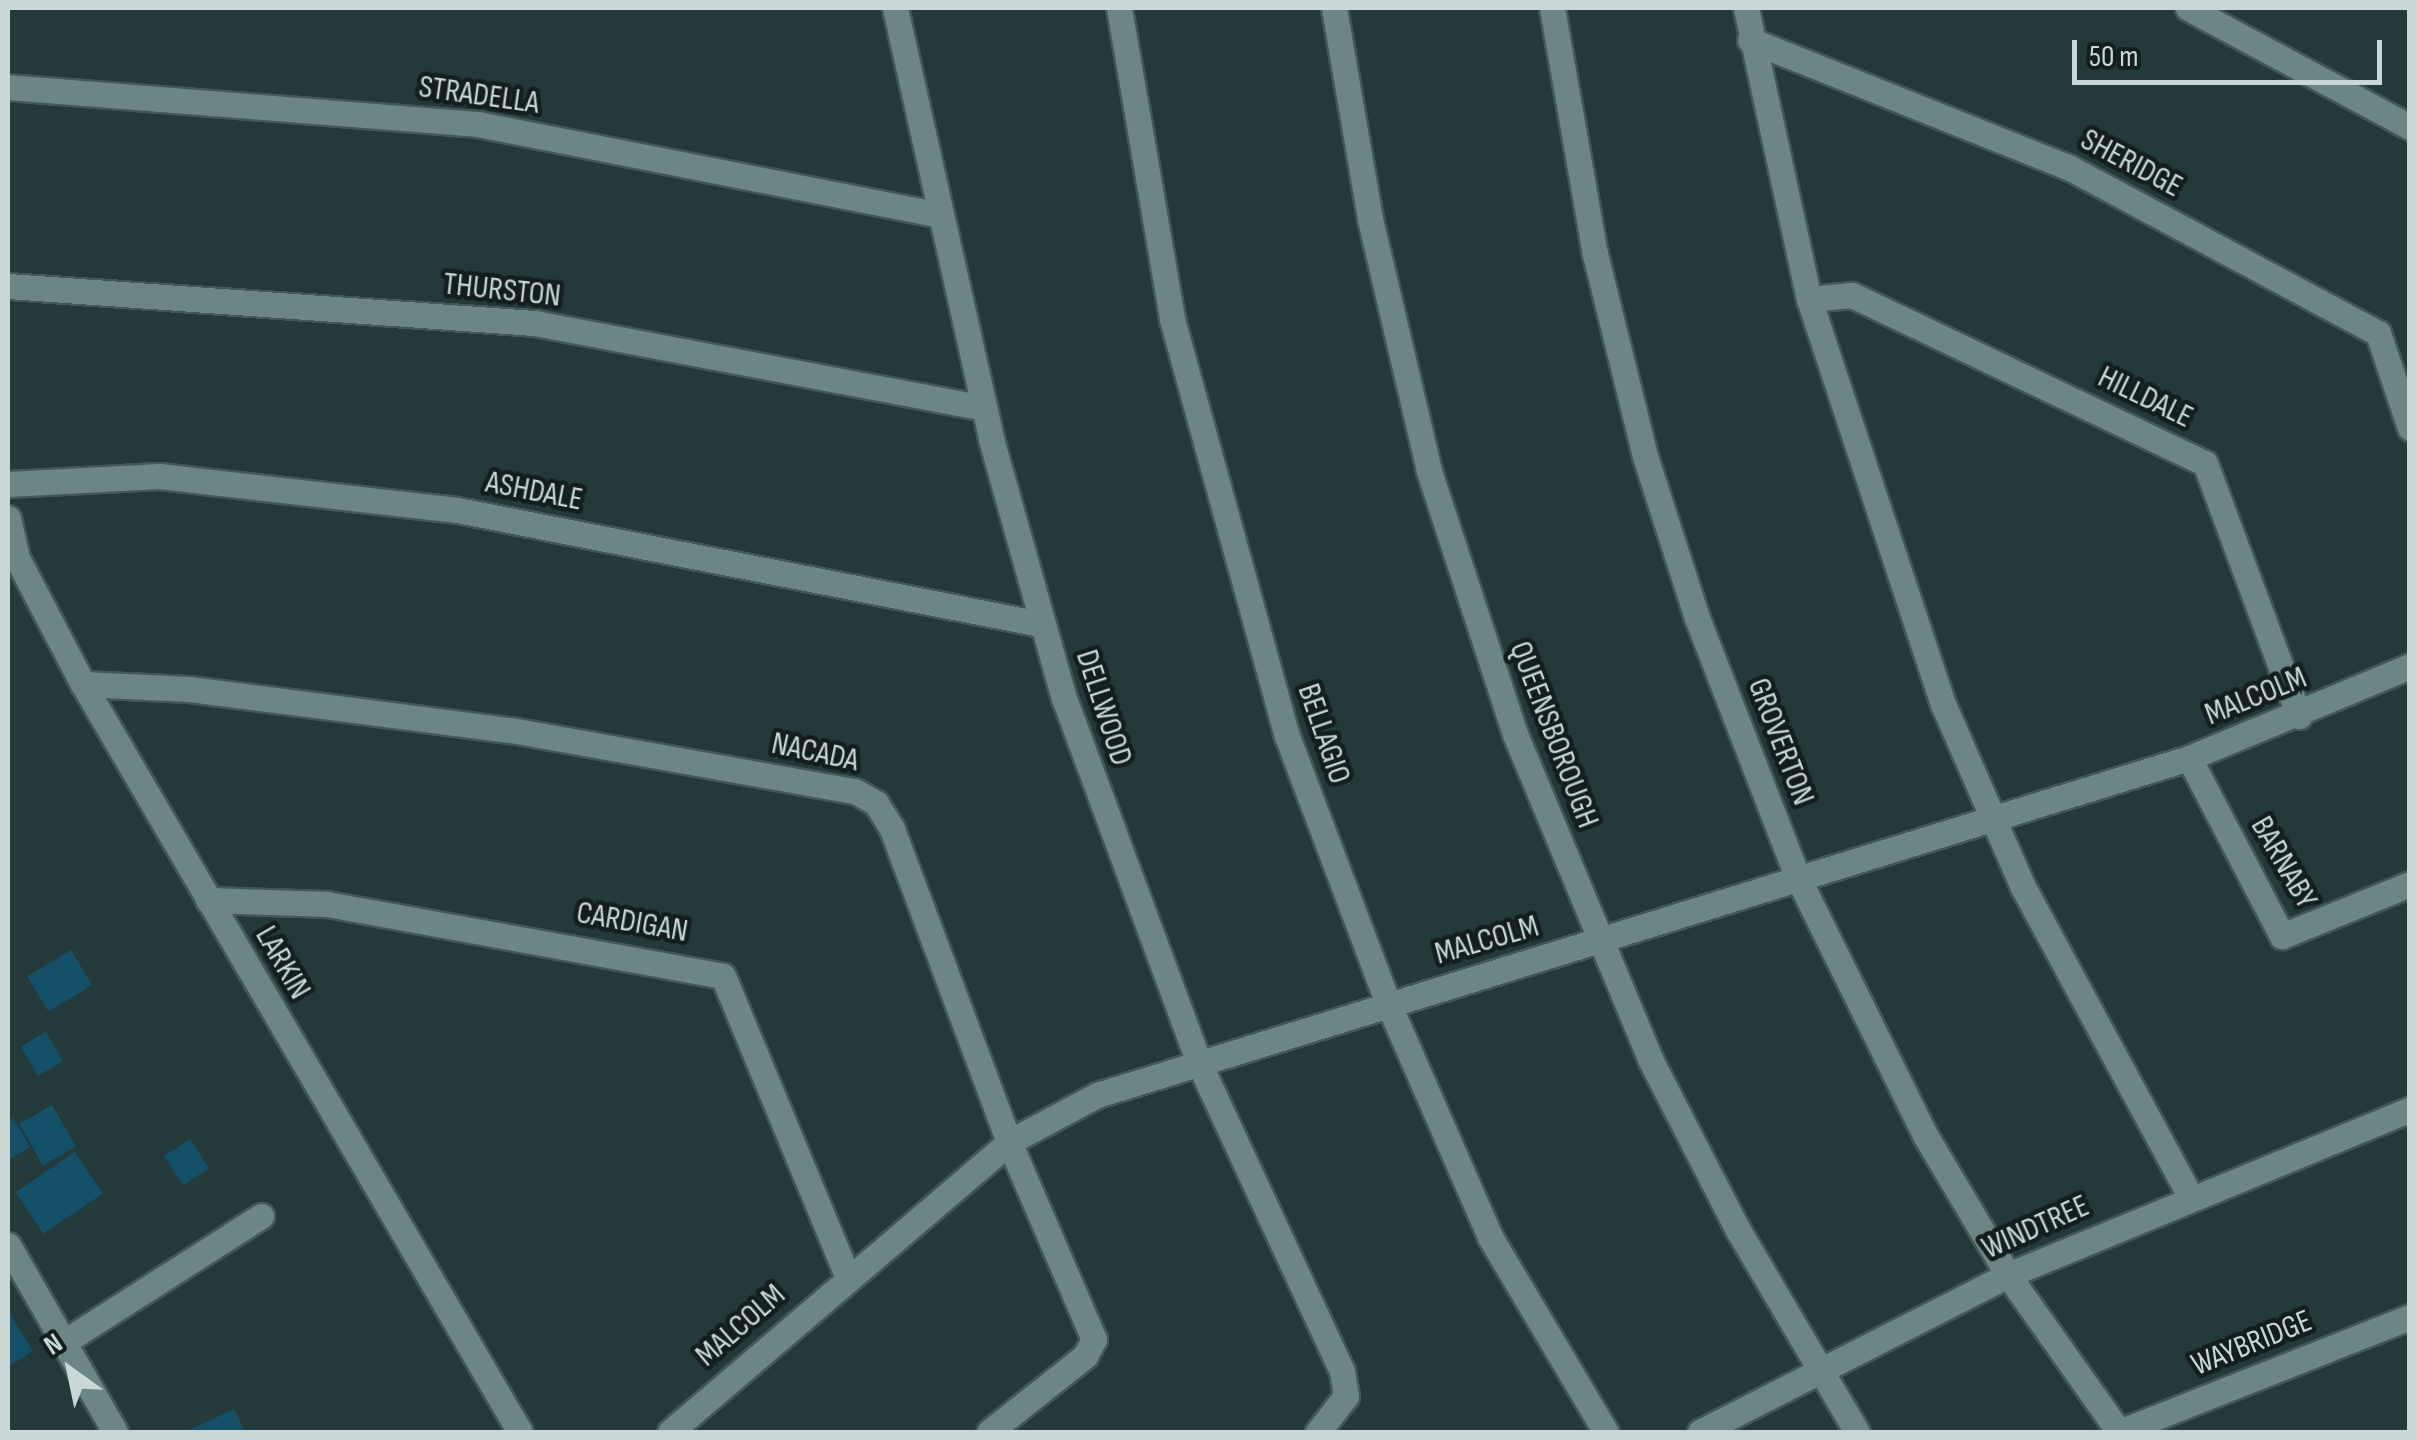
<!DOCTYPE html>
<style>
body{margin:0}
#map{position:relative;width:2417px;height:1440px;overflow:hidden;background:#23393a;font-family:"Sofia Sans Condensed",sans-serif}
div>[style]{position:absolute}
[style*='--x']{left:calc(var(--x)*1px);top:calc(var(--y)*1px);width:calc(var(--w)*1px);rotate:calc(var(--a)*1deg)}
.building>*{inset:0;background:#155069;transform-origin:0 0}
.roads{filter:drop-shadow(2px 0 #445758) drop-shadow(-2px 0 #445758) drop-shadow(0 2px #445758) drop-shadow(0 -2px #445758)}
.minor>*{height:25px;margin:-12.5px;padding:0 12.5px;transform-origin:12.5px;border-radius:12.5px;background:#6c8585}
span{translate:-50% -50%;white-space:nowrap;text-align:center;line-height:1.15;-webkit-text-stroke:9px #141e1e;paint-order:stroke}
.street-label{font-size:32px;color:#cad7d7}
.frame{position:absolute;inset:0;border:10px solid #cad7d7;pointer-events:none}
.north{position:absolute;left:20px;top:1320px;width:100px;height:100px;-webkit-text-stroke:8px #141e1e;paint-order:stroke;rotate:327deg;font-size:28px;font-weight:700;line-height:40px;text-align:center;color:#cad7d7}
.north::after{content:'';display:block;margin:auto;width:35px;height:45px;background:#cad7d7;clip-path:polygon(50% 0,100% 100%,50% 72%,0 100%)}
.scale{position:absolute;left:2072px;top:40px;width:310px;height:45px;box-sizing:border-box;border:5px solid #cad7d7;border-top:0;padding-left:12px;font-size:30px;line-height:35px;white-space:nowrap;color:#cad7d7;-webkit-text-stroke:8px #141e1e;paint-order:stroke}
</style>
<div id="map">
<div class="building">
<div style="left:71px;top:950px;width:41px;height:51px;rotate:59deg"></div>
<div style="left:46px;top:1032px;width:34px;height:29px;rotate:60deg"></div>
<div style="left:52px;top:1105px;width:48px;height:38px;rotate:60deg"></div>
<div style="clip-path:polygon(13px 1118px,30px 1147px,8px 1160px,8px 1122px)"></div>
<div style="left:190px;top:1139px;width:35px;height:31px;rotate:57deg"></div>
<div style="left:75px;top:1152px;width:50px;height:72px;rotate:56deg"></div>
<div style="clip-path:polygon(8px 1311px,33px 1351px,8px 1367px)"></div>
<div style="clip-path:polygon(234px 1409px,245px 1432px,185px 1432px)"></div>
</div>
<div class="roads">
<div class="minor">
<div style="--x:895;--y:8;--w:442;--a:77.4"></div>
<div style="--x:991;--y:439;--w:269;--a:74.3"></div>
<div style="--x:1064;--y:698;--w:387;--a:69.7"></div>
<div style="--x:1198;--y:1061;--w:342;--a:65.1"></div>
<div style="--x:1342;--y:1371;--w:25;--a:81"></div>
<div style="--x:1346;--y:1396;--w:46;--a:127.9"></div>
<div style="--x:1119;--y:8;--w:315;--a:80.3"></div>
<div style="--x:1172;--y:319;--w:433;--a:74.6"></div>
<div style="--x:1287;--y:736;--w:285;--a:69.3"></div>
<div style="--x:1388;--y:1003;--w:255;--a:66.4"></div>
<div style="--x:1490;--y:1237;--w:227;--a:59.3"></div>
<div style="--x:1334;--y:8;--w:214;--a:80.3"></div>
<div style="--x:1370;--y:219;--w:259;--a:76.8"></div>
<div style="--x:1429;--y:471;--w:277;--a:71.9"></div>
<div style="--x:1515;--y:734;--w:352;--a:67.4"></div>
<div style="--x:1650;--y:1059;--w:192;--a:62.8"></div>
<div style="--x:1738;--y:1230;--w:234;--a:59.5"></div>
<div style="--x:1552;--y:8;--w:250;--a:80.1"></div>
<div style="--x:1595;--y:254;--w:208;--a:76.1"></div>
<div style="--x:1645;--y:456;--w:170;--a:72.2"></div>
<div style="--x:1697;--y:618;--w:279;--a:68.8"></div>
<div style="--x:1798;--y:878;--w:287;--a:63.7"></div>
<div style="--x:1925;--y:1135;--w:163;--a:59.3"></div>
<div style="--x:2008;--y:1275;--w:192;--a:54.7"></div>
<div style="--x:2119;--y:1432;--w:313;--a:-21.6"></div>
<div style="--x:1746;--y:8;--w:298;--a:77.8"></div>
<div style="--x:1809;--y:299;--w:427;--a:71.7"></div>
<div style="--x:1943;--y:704;--w:200;--a:66.4"></div>
<div style="--x:2023;--y:887;--w:351;--a:61.6"></div>
<div style="--x:2188;--y:8;--w:252;--a:28.2"></div>
<div style="--x:1750;--y:40;--w:342;--a:21.8"></div>
<div style="--x:2068;--y:167;--w:352;--a:28.2"></div>
<div style="--x:2378;--y:333;--w:100;--a:71.4"></div>
<div style="--x:8;--y:87;--w:470;--a:4.5"></div>
<div style="--x:477;--y:124;--w:468;--a:11.1"></div>
<div style="--x:8;--y:286;--w:528;--a:4.02"></div>
<div style="--x:535;--y:323;--w:457;--a:10.7"></div>
<div style="--x:1809;--y:299;--w:43;--a:-5.3"></div>
<div style="--x:1852;--y:295;--w:391;--a:25.5"></div>
<div style="--x:2205;--y:463;--w:270;--a:69.6"></div>
<div style="--x:8;--y:484;--w:151;--a:-3"></div>
<div style="--x:159;--y:476;--w:300;--a:6.5"></div>
<div style="--x:457;--y:510;--w:595;--a:11.05"></div>
<div style="--x:8;--y:518;--w:41;--a:77.3"></div>
<div style="--x:17;--y:558;--w:142;--a:62.4"></div>
<div style="--x:83;--y:684;--w:866;--a:59.71"></div>
<div style="--x:83;--y:684;--w:106;--a:2.7"></div>
<div style="--x:189;--y:689;--w:325;--a:7.3"></div>
<div style="--x:511;--y:730;--w:349;--a:10.1"></div>
<div style="--x:855;--y:791;--w:24;--a:30"></div>
<div style="--x:876;--y:803;--w:31;--a:58"></div>
<div style="--x:892;--y:829;--w:334;--a:69.5"></div>
<div style="--x:1009;--y:1142;--w:215;--a:66.7"></div>
<div style="--x:1094;--y:1339;--w:19;--a:118"></div>
<div style="--x:1085;--y:1356;--w:122;--a:141.6"></div>
<div style="--x:2189;--y:758;--w:201;--a:62.4"></div>
<div style="--x:2282;--y:936;--w:138;--a:-22.1"></div>
<div style="--x:208;--y:900;--w:119;--a:1.9"></div>
<div style="--x:327;--y:904;--w:402;--a:10.3"></div>
<div style="--x:723;--y:976;--w:325;--a:67.5"></div>
<div style="--x:8;--y:1245;--w:215;--a:60.2"></div>
<div style="--x:64;--y:1342;--w:234;--a:-32.6"></div>
<div style="--x:670;--y:1432;--w:446;--a:-40.5"></div>
<div style="--x:1009;--y:1142;--w:100;--a:-28.1"></div>
<div style="--x:1097;--y:1095;--w:1143;--a:-17.15"></div>
<div style="--x:2189;--y:758;--w:239;--a:-22.6"></div>
<div style="--x:1700;--y:1432;--w:346;--a:-27"></div>
<div style="--x:2008;--y:1275;--w:435;--a:-22.4"></div>
</div>
</div>
<div class="street-label">
<span style="left:479px;top:96px;rotate:8deg">STRADELLA</span>
<span style="left:2131px;top:164px;rotate:28deg">SHERIDGE</span>
<span style="left:502px;top:291px;rotate:6deg">THURSTON</span>
<span style="left:2145px;top:398px;rotate:26deg">HILLDALE</span>
<span style="left:534px;top:492px;rotate:11deg">ASHDALE</span>
<span style="left:2256px;top:697px;rotate:-22deg">MALCOLM</span>
<span style="left:1103px;top:708px;rotate:72deg">DELLWOOD</span>
<span style="left:1323px;top:734px;rotate:71deg">BELLAGIO</span>
<span style="left:1553px;top:735px;rotate:69deg">QUEENSBOROUGH</span>
<span style="left:1780px;top:742px;rotate:69deg">GROVERTON</span>
<span style="left:815px;top:753px;rotate:12deg">NACADA</span>
<span style="left:2283px;top:863px;rotate:60deg">BARNABY</span>
<span style="left:632px;top:923px;rotate:10deg">CARDIGAN</span>
<span style="left:1487px;top:941px;rotate:-16deg">MALCOLM</span>
<span style="left:282px;top:963px;rotate:60deg">LARKIN</span>
<span style="left:2036px;top:1228px;rotate:-24deg">WINDTREE</span>
<span style="left:741px;top:1326px;rotate:-41deg">MALCOLM</span>
<span style="left:2252px;top:1344px;rotate:-22deg">WAYBRIDGE</span>
</div>
<div class="frame"></div>
<div class="north">N</div>
<div class="scale">50 m</div>
</div>
